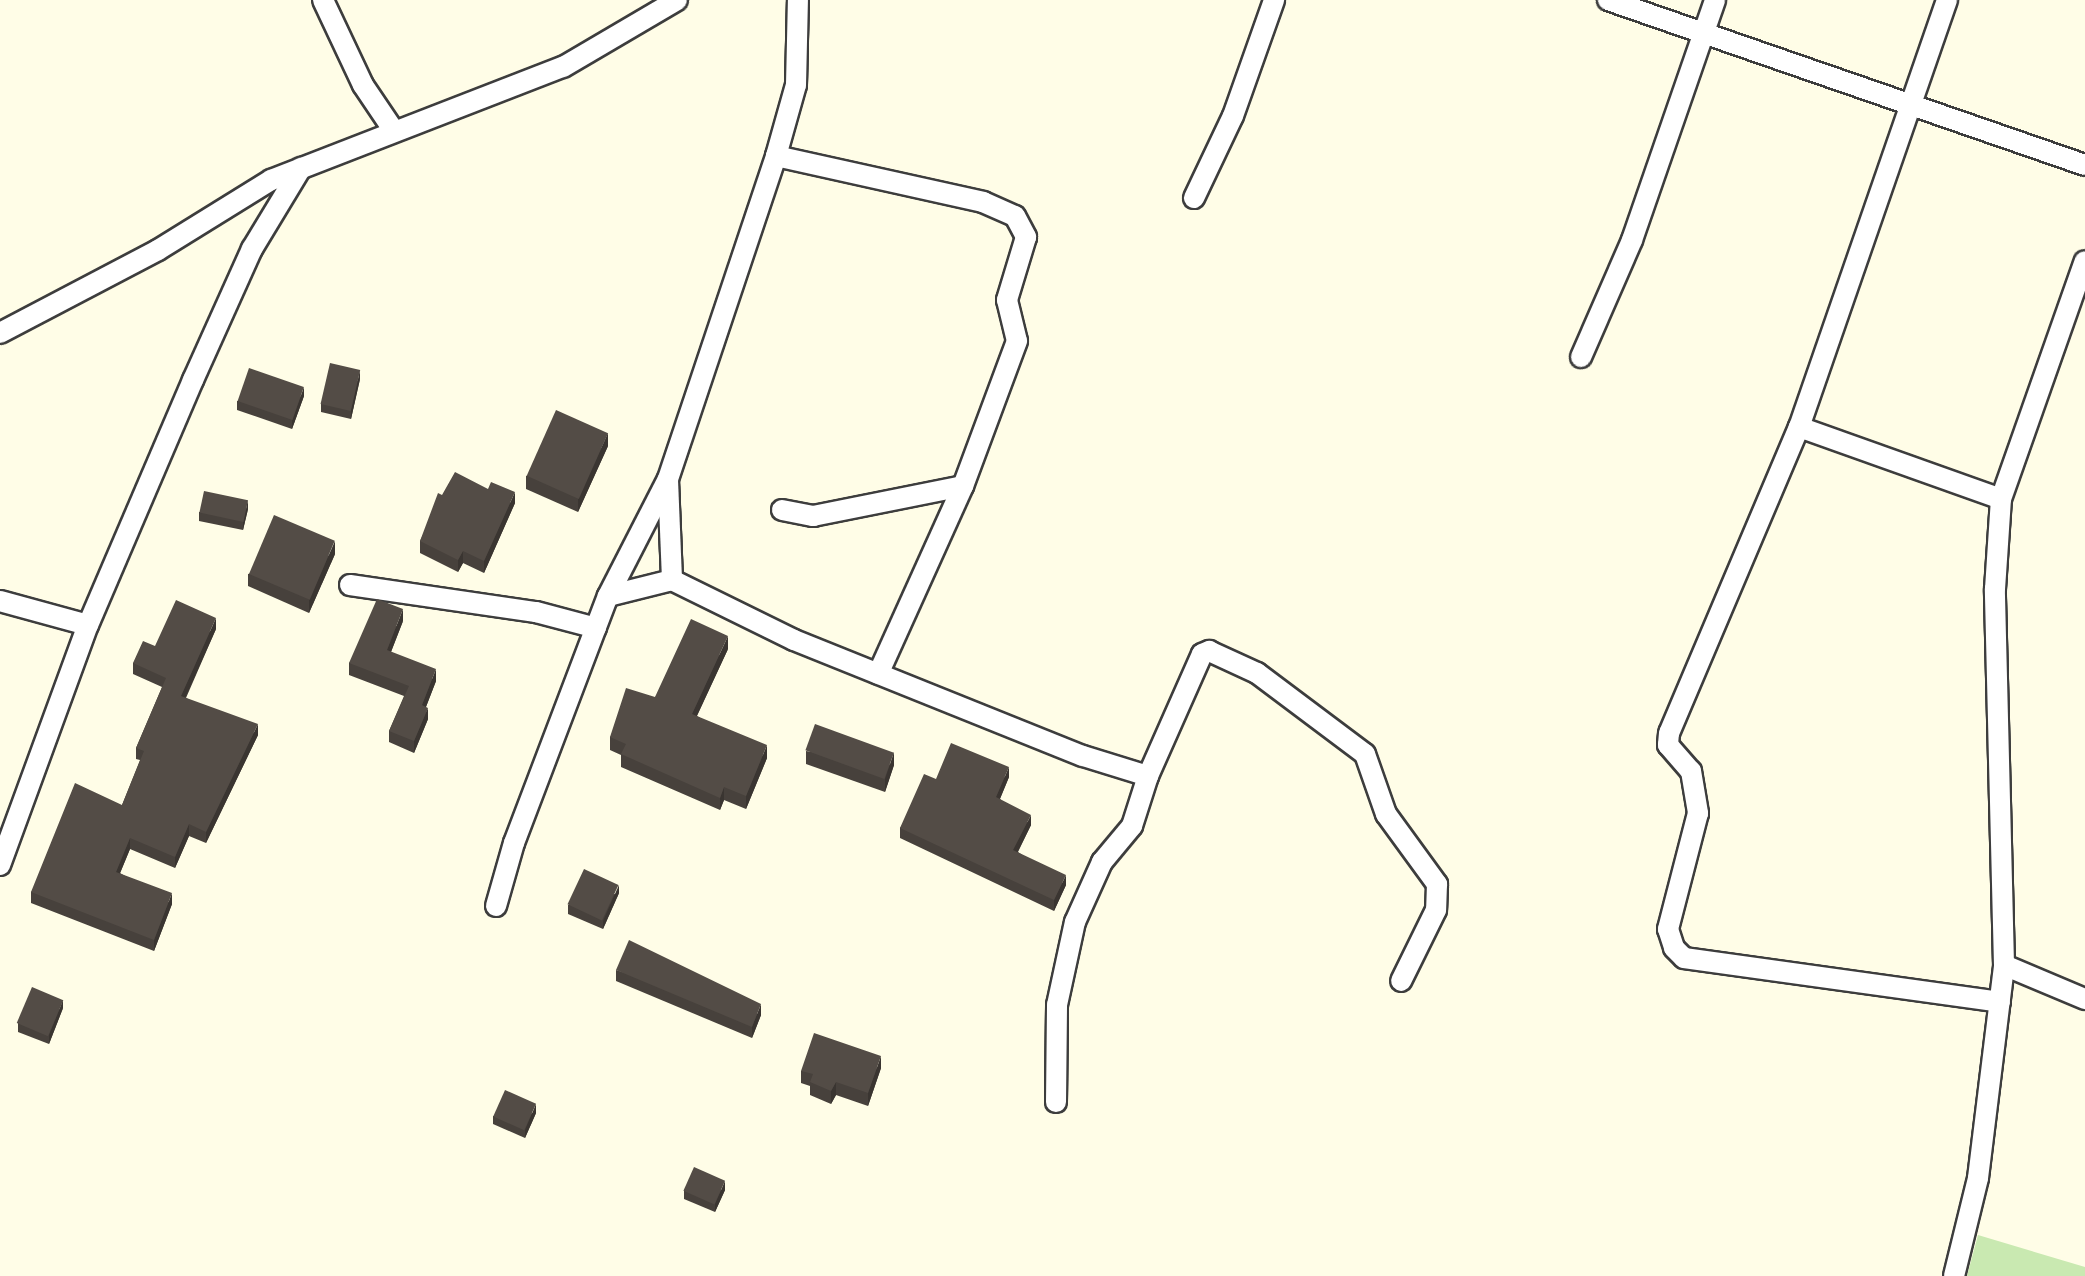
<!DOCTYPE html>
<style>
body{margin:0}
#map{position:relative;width:2085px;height:1276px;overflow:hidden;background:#fffde7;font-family:Lora,serif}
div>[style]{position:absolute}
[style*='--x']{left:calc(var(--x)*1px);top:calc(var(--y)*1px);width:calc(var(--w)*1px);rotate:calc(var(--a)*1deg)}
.green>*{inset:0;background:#c9e9b1}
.roads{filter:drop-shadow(2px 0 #3d3d3d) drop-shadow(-2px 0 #3d3d3d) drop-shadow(0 2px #3d3d3d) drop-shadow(0 -2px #3d3d3d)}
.street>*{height:20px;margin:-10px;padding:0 10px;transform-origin:10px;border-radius:10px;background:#fff}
.wall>*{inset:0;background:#47413c}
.shaded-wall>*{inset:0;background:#3a3531}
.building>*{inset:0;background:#534c46;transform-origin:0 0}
span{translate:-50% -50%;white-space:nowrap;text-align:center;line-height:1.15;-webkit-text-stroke:8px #fff;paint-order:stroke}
</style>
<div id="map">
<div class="green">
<div style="clip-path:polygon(1978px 1235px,2085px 1267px,2085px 1276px,1967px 1276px)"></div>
</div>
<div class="roads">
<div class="street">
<div style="--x:323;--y:0;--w:94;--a:64.8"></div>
<div style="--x:363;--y:85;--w:55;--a:56"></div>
<div style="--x:1608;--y:0;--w:505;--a:19.08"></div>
<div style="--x:1947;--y:0;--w:452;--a:109.1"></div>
<div style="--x:1799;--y:427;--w:332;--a:113"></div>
<div style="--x:1669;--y:733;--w:12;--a:95"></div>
<div style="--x:1668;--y:745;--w:35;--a:49"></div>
<div style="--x:1691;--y:771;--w:43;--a:80.5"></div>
<div style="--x:1698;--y:813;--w:120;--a:104.5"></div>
<div style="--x:1668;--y:929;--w:20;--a:72"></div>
<div style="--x:1674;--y:948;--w:14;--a:45"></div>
<div style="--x:1684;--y:958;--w:319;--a:7.9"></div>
<div style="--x:776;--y:156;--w:212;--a:12.5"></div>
<div style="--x:983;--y:202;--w:35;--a:24"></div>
<div style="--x:1015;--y:216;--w:24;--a:62"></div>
<div style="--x:1026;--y:237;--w:66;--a:106.8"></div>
<div style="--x:1007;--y:300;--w:42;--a:76.3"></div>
<div style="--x:1017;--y:341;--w:155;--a:110.4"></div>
<div style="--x:963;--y:486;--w:206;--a:114.3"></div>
<div style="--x:1194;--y:198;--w:91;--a:-64.6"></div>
<div style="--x:1233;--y:116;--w:123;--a:-70.5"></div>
<div style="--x:0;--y:333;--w:178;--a:-27.7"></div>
<div style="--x:158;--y:250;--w:133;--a:-31.8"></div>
<div style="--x:271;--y:180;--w:313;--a:-21.2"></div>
<div style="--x:563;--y:67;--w:132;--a:-30.4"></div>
<div style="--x:1581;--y:357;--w:128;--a:-66.4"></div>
<div style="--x:1632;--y:240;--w:254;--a:-70.9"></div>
<div style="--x:1799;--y:427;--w:214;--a:19.6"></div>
<div style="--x:668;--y:480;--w:100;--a:87.7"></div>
<div style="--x:782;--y:510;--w:32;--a:11"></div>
<div style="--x:813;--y:516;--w:153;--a:-11.3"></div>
<div style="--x:350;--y:585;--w:188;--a:8.3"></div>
<div style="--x:536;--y:612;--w:62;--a:14.9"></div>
<div style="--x:608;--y:596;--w:66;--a:-14"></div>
<div style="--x:672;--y:580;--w:136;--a:26.2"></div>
<div style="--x:794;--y:640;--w:311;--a:21.9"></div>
<div style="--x:1083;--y:756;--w:68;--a:17.1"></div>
<div style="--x:0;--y:601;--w:91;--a:15.3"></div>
<div style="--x:0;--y:865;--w:256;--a:-69.9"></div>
<div style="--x:88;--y:625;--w:267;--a:-66.8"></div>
<div style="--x:193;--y:380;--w:144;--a:-65.8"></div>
<div style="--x:252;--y:249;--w:95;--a:-58.8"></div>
<div style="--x:496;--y:906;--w:66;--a:-74.1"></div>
<div style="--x:514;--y:843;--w:264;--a:-69.2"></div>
<div style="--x:608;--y:596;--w:131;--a:-62.9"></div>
<div style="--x:668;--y:479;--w:341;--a:-71.5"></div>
<div style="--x:776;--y:156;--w:74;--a:-74.3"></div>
<div style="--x:796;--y:85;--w:85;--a:-88.7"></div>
<div style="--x:2004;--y:965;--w:88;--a:22.8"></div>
<div style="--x:1056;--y:1102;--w:97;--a:-89.4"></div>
<div style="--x:1057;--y:1005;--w:85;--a:-77.8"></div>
<div style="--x:1075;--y:922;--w:66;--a:-65.8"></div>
<div style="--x:1102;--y:862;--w:47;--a:-50.2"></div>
<div style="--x:1132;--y:826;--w:52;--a:-72.3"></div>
<div style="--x:1148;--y:776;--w:133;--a:-66.1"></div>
<div style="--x:1202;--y:654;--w:8;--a:-23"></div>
<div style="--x:1209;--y:651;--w:53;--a:24.6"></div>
<div style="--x:1257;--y:673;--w:135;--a:36.9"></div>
<div style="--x:1365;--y:754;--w:64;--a:70.7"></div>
<div style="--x:1386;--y:814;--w:87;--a:53.9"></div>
<div style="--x:1437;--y:884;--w:26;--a:92"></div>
<div style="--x:1436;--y:910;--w:79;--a:116.2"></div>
<div style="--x:1954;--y:1276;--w:101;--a:-76.2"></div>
<div style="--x:1978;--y:1178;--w:215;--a:-83"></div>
<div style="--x:2004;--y:965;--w:376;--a:-91.4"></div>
<div style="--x:1995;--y:589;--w:90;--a:-86.2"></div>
<div style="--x:2001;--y:499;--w:252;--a:-70.6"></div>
</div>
</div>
<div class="wall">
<div style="clip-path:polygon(360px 379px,351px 419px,321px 412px,321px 404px)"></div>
<div style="clip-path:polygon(304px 396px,292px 429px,237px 410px,237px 401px)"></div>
<div style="clip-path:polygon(608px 446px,578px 512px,526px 489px,526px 476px)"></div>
<div style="clip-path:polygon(442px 495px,515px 503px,484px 573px,463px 563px,458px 572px,420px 553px,420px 541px)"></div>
<div style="clip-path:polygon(248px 509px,243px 530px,199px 521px,199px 512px)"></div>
<div style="clip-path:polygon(335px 554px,309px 613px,248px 586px,248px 574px)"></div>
<div style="clip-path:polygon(403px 621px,391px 652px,436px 681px,426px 707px,428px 719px,414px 753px,389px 742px,389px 731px,404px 696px,349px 675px,349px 663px)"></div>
<div style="clip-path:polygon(216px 629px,186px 698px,258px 735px,206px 843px,189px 836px,175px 868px,130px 849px,120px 873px,172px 904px,154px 951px,31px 903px,31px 892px,122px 805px,140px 760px,136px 759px,136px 748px,162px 687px,133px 674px,133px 663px)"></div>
<div style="clip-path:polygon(728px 649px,697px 716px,767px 758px,746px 809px,724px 800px,720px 810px,621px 767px,621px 755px,610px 750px,610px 737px,655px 697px)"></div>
<div style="clip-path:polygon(806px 751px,894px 765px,885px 792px,806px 764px)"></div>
<div style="clip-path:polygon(1009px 777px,1000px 799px,1031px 825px,1018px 852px,1066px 885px,1054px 911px,900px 838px,900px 828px,936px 779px)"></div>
<div style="clip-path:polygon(619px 893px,603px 929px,568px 914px,568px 905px)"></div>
<div style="clip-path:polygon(616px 970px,761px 1015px,752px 1038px,616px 981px)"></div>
<div style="clip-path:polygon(63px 1008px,49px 1044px,18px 1032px,18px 1023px)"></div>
<div style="clip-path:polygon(881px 1068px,868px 1106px,836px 1095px,831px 1104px,810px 1095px,810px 1086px,801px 1083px,801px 1071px)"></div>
<div style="clip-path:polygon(536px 1113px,525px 1138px,493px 1124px,493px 1116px)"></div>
<div style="clip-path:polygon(725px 1190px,715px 1212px,684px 1199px,684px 1191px)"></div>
</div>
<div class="shaded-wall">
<div style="clip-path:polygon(360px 370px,360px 379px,351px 419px,351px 410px)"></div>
<div style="clip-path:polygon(304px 387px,304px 396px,292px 429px,292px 420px)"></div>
<div style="clip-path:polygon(608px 433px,608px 446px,578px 512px,578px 499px)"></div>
<div style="clip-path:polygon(515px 492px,515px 503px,484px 573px,484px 561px)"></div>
<div style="clip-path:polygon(248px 500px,248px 509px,243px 530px,243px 522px)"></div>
<div style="clip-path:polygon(335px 541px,335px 554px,309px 613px,309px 600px)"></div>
<div style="clip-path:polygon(463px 551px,463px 563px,458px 572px,458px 560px)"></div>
<div style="clip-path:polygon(403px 609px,403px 621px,387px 662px,387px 650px)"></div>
<div style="clip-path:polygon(216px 618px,216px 629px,181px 707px,181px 696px)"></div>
<div style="clip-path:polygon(728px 636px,728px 649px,692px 726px,692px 714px)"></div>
<div style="clip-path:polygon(436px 669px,436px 681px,422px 717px,422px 705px)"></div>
<div style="clip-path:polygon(428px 708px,428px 719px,414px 753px,414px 741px)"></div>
<div style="clip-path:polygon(258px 724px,258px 735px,206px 843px,206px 832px)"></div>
<div style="clip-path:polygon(767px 745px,767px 758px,746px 809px,746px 796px)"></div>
<div style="clip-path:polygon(894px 752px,894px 765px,885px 792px,885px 779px)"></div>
<div style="clip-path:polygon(1009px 767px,1009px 777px,996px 808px,996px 797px)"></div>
<div style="clip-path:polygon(724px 787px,724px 800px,720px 810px,720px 798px)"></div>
<div style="clip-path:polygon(1031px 815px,1031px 825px,1013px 861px,1013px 850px)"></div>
<div style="clip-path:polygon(189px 824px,189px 836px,175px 868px,175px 857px)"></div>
<div style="clip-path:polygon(130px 838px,130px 849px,116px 883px,116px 872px)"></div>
<div style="clip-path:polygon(1066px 875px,1066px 885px,1054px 911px,1054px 900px)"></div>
<div style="clip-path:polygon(619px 885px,619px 893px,603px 929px,603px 921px)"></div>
<div style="clip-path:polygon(172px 893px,172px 904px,154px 951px,154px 940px)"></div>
<div style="clip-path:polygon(63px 1000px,63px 1008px,49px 1044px,49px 1035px)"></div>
<div style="clip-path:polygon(761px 1004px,761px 1015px,752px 1038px,752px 1027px)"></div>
<div style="clip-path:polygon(881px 1056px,881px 1068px,868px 1106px,868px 1093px)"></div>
<div style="clip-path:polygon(836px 1082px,836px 1095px,831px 1104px,831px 1091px)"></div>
<div style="clip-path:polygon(536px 1104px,536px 1113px,525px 1138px,525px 1130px)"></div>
<div style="clip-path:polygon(725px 1181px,725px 1190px,715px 1212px,715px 1204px)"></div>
</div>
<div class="building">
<div style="left:330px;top:363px;width:31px;height:42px;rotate:13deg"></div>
<div style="left:249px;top:368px;width:58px;height:35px;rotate:19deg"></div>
<div style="left:556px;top:410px;width:57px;height:72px;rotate:24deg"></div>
<div style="clip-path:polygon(455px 472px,488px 489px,491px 482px,515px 492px,484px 561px,463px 551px,458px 560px,420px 541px,438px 493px,442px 495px)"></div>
<div style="left:204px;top:491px;width:45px;height:22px;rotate:12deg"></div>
<div style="left:274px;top:515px;width:66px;height:64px;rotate:23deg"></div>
<div style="clip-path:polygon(377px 599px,403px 609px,387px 650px,436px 669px,422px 705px,428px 708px,414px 741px,389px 731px,409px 686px,349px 663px)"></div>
<div style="clip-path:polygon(176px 600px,216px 618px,181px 696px,258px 724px,206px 832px,189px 824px,175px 857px,130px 838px,116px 872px,172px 893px,154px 940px,31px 892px,75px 783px,122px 805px,144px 751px,136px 748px,166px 678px,133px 663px,143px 641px,155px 646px)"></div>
<div style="clip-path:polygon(691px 619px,728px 636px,692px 714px,767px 745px,746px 796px,724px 787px,720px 798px,621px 754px,626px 744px,610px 737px,626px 688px,655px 697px)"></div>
<div style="left:815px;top:724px;width:84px;height:28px;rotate:20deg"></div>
<div style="clip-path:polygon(951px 743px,1009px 767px,996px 797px,1031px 815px,1013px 850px,1066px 875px,1054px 900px,900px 828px,924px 774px,936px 779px)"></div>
<div style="left:584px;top:869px;width:38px;height:39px;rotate:25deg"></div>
<div style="clip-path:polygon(629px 940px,761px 1004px,752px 1027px,616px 970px)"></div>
<div style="left:32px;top:987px;width:34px;height:39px;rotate:23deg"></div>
<div style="clip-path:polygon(814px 1033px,881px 1056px,868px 1093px,836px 1082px,831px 1091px,810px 1082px,813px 1074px,801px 1071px)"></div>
<div style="left:505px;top:1090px;width:34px;height:29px;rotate:24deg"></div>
<div style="left:694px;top:1167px;width:34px;height:26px;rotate:24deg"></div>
</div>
</div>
